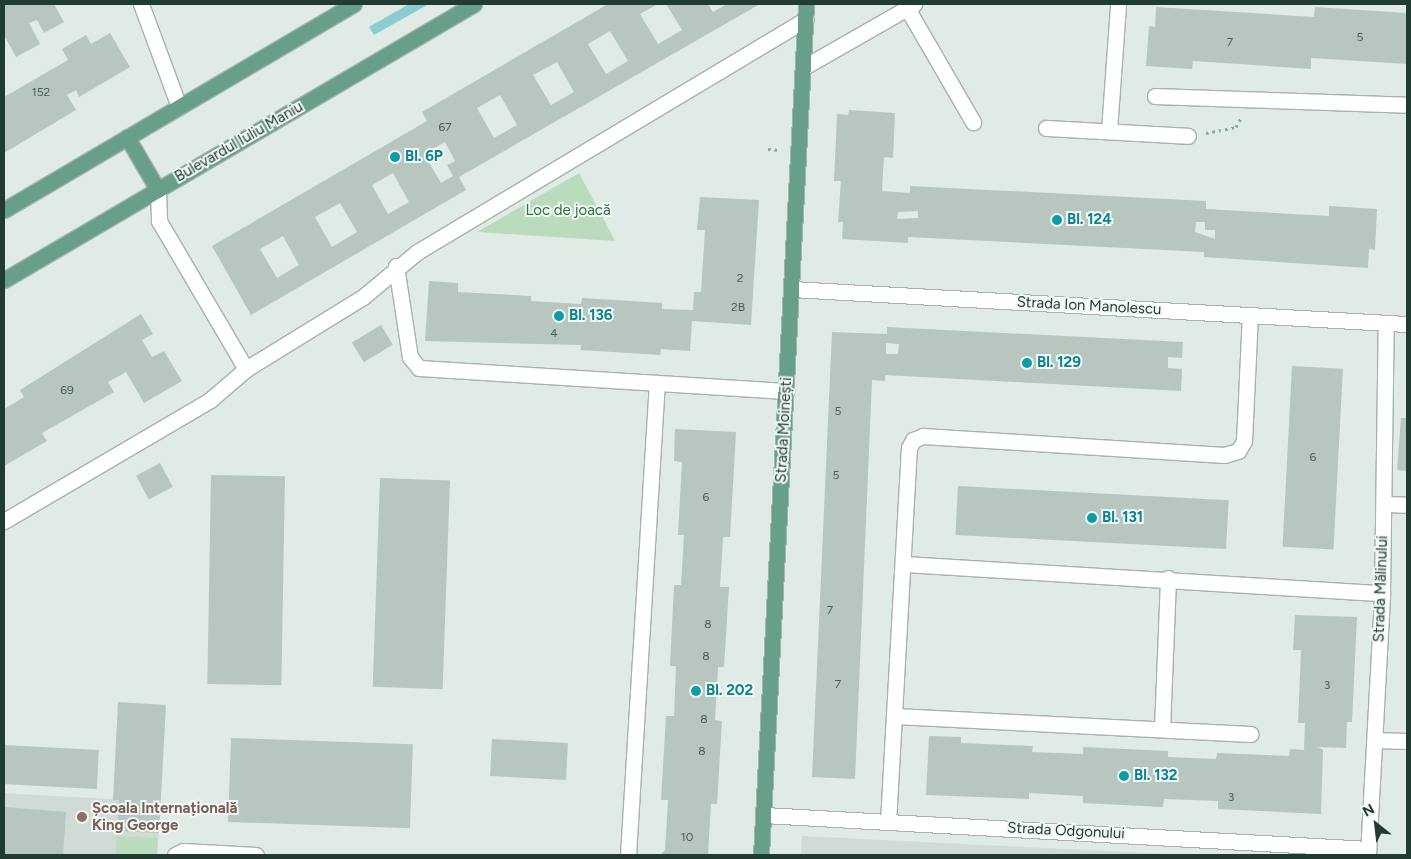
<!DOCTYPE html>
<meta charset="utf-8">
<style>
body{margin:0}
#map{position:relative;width:1411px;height:859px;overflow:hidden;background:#e1ebe5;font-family:Figtree,sans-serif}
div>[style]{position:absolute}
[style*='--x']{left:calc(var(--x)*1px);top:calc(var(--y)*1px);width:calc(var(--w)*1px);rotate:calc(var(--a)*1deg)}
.built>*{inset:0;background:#cfdbd4}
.green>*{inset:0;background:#bbdbbf;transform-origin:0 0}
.water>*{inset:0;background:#8bcdce}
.building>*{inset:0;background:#b7c6be;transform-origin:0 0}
.path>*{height:3px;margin-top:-1.5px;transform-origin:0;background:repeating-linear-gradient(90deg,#83ad9a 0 2.5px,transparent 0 6.5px)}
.roads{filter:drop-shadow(1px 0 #a4b3ab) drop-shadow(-1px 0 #a4b3ab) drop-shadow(0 1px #a4b3ab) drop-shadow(0 -1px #a4b3ab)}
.minor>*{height:15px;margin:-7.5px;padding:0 7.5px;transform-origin:7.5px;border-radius:7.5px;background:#fff}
.major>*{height:15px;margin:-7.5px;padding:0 7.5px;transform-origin:7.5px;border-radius:7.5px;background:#679f89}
.dots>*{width:14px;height:14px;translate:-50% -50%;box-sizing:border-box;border:2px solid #f1f8f4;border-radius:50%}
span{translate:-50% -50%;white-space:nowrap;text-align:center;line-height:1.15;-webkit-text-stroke:4px #f1f8f4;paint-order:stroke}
.number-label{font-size:12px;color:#475e54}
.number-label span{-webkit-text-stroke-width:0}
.street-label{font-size:15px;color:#223b31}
.culture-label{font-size:15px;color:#0d838f;font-weight:700}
.left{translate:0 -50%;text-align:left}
.park-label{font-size:15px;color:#2e703f}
.education-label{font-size:15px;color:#785e54;font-weight:700}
.frame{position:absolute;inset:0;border:5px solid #223b31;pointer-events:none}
.north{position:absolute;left:1351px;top:799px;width:50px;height:50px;-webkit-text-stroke:4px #f1f8f4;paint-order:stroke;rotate:331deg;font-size:14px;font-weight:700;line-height:20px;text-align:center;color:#223b31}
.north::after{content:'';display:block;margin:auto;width:18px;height:22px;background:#223b31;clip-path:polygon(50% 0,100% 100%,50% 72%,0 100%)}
</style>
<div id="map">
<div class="built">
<div style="clip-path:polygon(4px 793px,160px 802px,157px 855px,4px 855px)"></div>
<div style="clip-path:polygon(802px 836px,1188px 855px,801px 855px)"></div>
</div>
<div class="green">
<div style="clip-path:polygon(579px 173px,615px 241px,477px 232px)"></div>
<div style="left:117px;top:836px;width:41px;height:19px;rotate:3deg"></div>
</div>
<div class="water">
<div style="clip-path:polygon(409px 4px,429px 4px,374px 35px,369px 27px)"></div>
</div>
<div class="building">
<div style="clip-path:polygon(4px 4px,54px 4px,64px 22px,44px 33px,37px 20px,29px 23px,40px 44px,16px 57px,4px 35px)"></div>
<div style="clip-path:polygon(evenodd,608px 4px,658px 4px,640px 14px,658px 44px,682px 30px,666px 4px,708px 4px,713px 12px,727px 4px,760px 4px,459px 177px,466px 190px,251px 315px,212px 246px,427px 121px,422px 112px,608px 4px,610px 31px,628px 61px,606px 74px,588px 44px,610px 31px,608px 4px,557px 62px,574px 92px,551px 105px,533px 75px,557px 62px,608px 4px,500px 95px,517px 125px,494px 138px,477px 108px,500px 95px,608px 4px,445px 142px,455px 161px,447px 165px,453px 176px,441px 183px,424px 154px,445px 142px,608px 4px,393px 173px,409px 202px,388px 214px,372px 185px,393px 173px,608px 4px,340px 203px,357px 232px,332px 247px,315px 217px,340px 203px,608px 4px,283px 236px,299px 265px,277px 278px,260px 249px,283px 236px)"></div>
<div style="clip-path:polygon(1156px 7px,1314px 17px,1315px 7px,1407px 13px,1407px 64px,1311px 58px,1311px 69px,1193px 61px,1192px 69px,1146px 66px,1149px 26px,1155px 27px)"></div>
<div style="clip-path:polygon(110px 33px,130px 67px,79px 97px,76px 90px,67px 95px,76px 110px,4px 153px,4px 97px,68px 60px,62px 49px,86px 35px,91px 44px)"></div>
<div style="clip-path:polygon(evenodd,849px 110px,895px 113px,893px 158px,884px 157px,882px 191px,910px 193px,910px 186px,1206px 201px,1206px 209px,1329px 216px,1329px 206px,1377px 209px,1375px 250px,1369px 249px,1368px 268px,1204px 257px,1204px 252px,908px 237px,908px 243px,842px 239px,843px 222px,838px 222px,841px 181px,834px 181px,836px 138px,837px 114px,848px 115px,849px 110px,918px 211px,918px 218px,897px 219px,898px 212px,918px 211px,849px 110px,1196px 222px,1205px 222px,1205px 230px,1215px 230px,1215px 239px,1195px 232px,1196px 222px)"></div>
<div style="clip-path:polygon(700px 197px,759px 200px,751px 325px,692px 321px,690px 351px,661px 349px,660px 355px,581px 350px,581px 345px,425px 341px,429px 281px,458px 283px,458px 292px,531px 296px,531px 301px,581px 304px,582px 298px,662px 303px,662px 309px,693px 310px,694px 292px,701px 292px,705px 230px,697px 230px)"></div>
<div style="clip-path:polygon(141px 314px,153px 334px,142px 340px,152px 357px,164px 351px,182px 381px,144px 403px,126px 372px,108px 382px,114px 392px,42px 433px,47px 441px,4px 466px,4px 409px,24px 397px,20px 390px)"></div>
<div style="left:381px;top:325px;width:23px;height:34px;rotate:59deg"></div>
<div style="clip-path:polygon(evenodd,887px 327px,1183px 342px,1182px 358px,1168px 357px,1168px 368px,1182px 369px,1181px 391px,885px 375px,885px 381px,872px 380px,855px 779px,812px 777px,832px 332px,887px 334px,887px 327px,886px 343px,899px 344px,898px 354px,886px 354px,886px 343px)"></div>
<div style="left:1292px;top:366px;width:51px;height:181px;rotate:3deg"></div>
<div style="clip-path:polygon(1401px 418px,1407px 418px,1407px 471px,1397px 470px)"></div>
<div style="clip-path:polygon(675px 429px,736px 432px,730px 537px,723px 537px,720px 587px,729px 587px,724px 667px,718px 667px,715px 720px,722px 721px,717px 804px,711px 804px,708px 855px,660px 855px,665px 850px,668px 800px,661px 800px,666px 716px,674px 716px,676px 666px,670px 666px,674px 585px,681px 585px,684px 535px,678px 535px,682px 462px,674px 461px)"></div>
<div style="left:160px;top:463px;width:27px;height:27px;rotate:62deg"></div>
<div style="left:211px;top:475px;width:74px;height:209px;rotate:1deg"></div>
<div style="left:380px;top:478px;width:70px;height:209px;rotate:2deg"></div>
<div style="left:958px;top:486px;width:271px;height:49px;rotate:3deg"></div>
<div style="clip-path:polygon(1295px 615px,1357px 617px,1352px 722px,1347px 722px,1346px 748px,1318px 747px,1323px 750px,1321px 814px,1218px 809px,1218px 801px,1164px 799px,1163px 807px,1083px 803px,1083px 796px,1029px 793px,1029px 799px,926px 795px,929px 736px,961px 737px,961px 743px,1033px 746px,1032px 752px,1083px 754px,1083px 747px,1168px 751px,1168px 757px,1216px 759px,1217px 753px,1289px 756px,1290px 749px,1304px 750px,1305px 723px,1298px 723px,1301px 650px,1293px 650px)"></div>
<div style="clip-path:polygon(118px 702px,166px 705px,159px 833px,117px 831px,119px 800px,113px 800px)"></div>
<div style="left:231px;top:738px;width:182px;height:84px;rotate:2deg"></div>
<div style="left:492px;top:739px;width:76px;height:37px;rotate:3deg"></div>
<div style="left:4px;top:745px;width:95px;height:39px;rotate:3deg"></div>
<div style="clip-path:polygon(4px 807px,66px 812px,63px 855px,4px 855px)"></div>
</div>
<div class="path">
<div style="--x:1206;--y:133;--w:31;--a:-11"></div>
<div style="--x:1236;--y:127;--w:10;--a:-61"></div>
<div style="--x:768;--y:149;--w:12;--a:5"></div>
</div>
<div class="roads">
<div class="minor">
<div style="--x:141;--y:4;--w:110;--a:69.7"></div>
<div style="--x:907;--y:8;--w:132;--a:59.9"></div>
<div style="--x:804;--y:67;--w:127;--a:-29.8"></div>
<div style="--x:1155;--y:96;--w:252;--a:2"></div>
<div style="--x:1046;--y:128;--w:142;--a:3.2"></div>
<div style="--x:1109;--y:131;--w:127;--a:-85.9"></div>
<div style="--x:158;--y:190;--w:31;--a:88"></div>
<div style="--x:159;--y:221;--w:172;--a:59.6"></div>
<div style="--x:396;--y:266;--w:92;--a:81.3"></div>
<div style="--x:410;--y:357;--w:14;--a:51"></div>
<div style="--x:419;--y:368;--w:368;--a:3.6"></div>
<div style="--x:792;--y:289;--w:616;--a:3.26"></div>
<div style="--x:1384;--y:504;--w:23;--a:2"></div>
<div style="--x:4;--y:521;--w:239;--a:-30.4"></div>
<div style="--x:210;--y:400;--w:48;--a:-40.7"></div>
<div style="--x:246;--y:369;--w:137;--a:-31.6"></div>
<div style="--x:363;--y:297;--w:70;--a:-39.8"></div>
<div style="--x:417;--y:252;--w:453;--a:-30.9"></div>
<div style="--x:904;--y:564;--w:479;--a:3.5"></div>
<div style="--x:895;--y:716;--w:356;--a:2.9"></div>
<div style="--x:1162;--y:729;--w:151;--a:-87.7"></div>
<div style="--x:1375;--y:740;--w:32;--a:2"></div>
<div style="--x:764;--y:815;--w:605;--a:3.22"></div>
<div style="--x:888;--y:822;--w:375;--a:-86.8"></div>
<div style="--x:909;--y:448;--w:9;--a:-63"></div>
<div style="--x:913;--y:440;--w:11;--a:-22"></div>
<div style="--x:923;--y:436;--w:302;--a:3.6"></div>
<div style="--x:1224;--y:455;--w:15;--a:-16"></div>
<div style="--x:1238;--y:451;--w:12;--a:-59"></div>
<div style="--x:1244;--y:441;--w:126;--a:-87.3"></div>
<div style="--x:175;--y:855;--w:9;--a:-27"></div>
<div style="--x:183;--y:851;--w:73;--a:3.1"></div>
<div style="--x:628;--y:855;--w:473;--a:-86.5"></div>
<div style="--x:1368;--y:855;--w:262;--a:-86.9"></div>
<div style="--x:1382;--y:593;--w:270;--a:-89.2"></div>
</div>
<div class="major">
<div style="--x:127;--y:137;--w:61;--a:59.7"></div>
<div style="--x:4;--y:210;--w:406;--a:-30.5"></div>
<div style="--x:4;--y:280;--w:545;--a:-30.42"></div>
<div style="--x:761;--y:855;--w:852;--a:-86.97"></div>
</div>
</div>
<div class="dots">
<div style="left:395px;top:157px;background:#0f9aa8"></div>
<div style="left:1057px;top:220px;background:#0f9aa8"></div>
<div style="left:559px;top:316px;background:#0f9aa8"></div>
<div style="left:1027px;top:363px;background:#0f9aa8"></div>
<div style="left:1092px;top:518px;background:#0f9aa8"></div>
<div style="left:696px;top:691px;background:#0f9aa8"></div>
<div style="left:1124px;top:776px;background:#0f9aa8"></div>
<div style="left:82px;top:817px;background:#8d6e63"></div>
</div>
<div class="number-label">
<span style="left:1360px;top:38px">5</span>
<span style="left:1230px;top:43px">7</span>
<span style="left:41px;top:93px">152</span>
<span style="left:445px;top:128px">67</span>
<span style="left:740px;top:279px">2</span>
<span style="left:738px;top:308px">2B</span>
<span style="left:554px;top:334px">4</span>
<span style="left:67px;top:391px">69</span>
<span style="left:838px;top:412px">5</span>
<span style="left:1313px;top:458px">6</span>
<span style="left:836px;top:476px">5</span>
<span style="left:706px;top:498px">6</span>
<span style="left:830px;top:611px">7</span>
<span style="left:708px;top:625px">8</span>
<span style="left:706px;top:657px">8</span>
<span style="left:838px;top:685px">7</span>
<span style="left:1327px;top:686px">3</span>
<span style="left:704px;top:720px">8</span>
<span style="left:702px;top:752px">8</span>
<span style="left:1231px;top:798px">3</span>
<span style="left:687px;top:838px">10</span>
</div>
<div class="street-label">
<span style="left:239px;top:142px;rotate:-30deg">Bulevardul Iuliu Maniu</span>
<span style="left:1089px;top:306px;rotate:3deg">Strada Ion Manolescu</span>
<span style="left:784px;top:430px;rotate:-87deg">Strada Moinești</span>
<span style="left:1381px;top:589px;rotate:-88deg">Strada Mălinului</span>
<span style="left:1066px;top:831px;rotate:3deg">Strada Odgonului</span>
</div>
<div class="culture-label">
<span class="left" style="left:405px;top:157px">Bl. 6P</span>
<span class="left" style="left:1067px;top:220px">Bl. 124</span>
<span class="left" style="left:569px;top:316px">Bl. 136</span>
<span class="left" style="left:1037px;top:363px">Bl. 129</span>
<span class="left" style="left:1102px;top:518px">Bl. 131</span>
<span class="left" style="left:706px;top:691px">Bl. 202</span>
<span class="left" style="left:1134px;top:776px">Bl. 132</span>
</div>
<div class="park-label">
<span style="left:568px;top:211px">Loc de joacă</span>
</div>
<div class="education-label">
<span class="left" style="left:92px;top:817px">Școala Internațională<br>King George</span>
</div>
<div class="frame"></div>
<div class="north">N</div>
</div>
